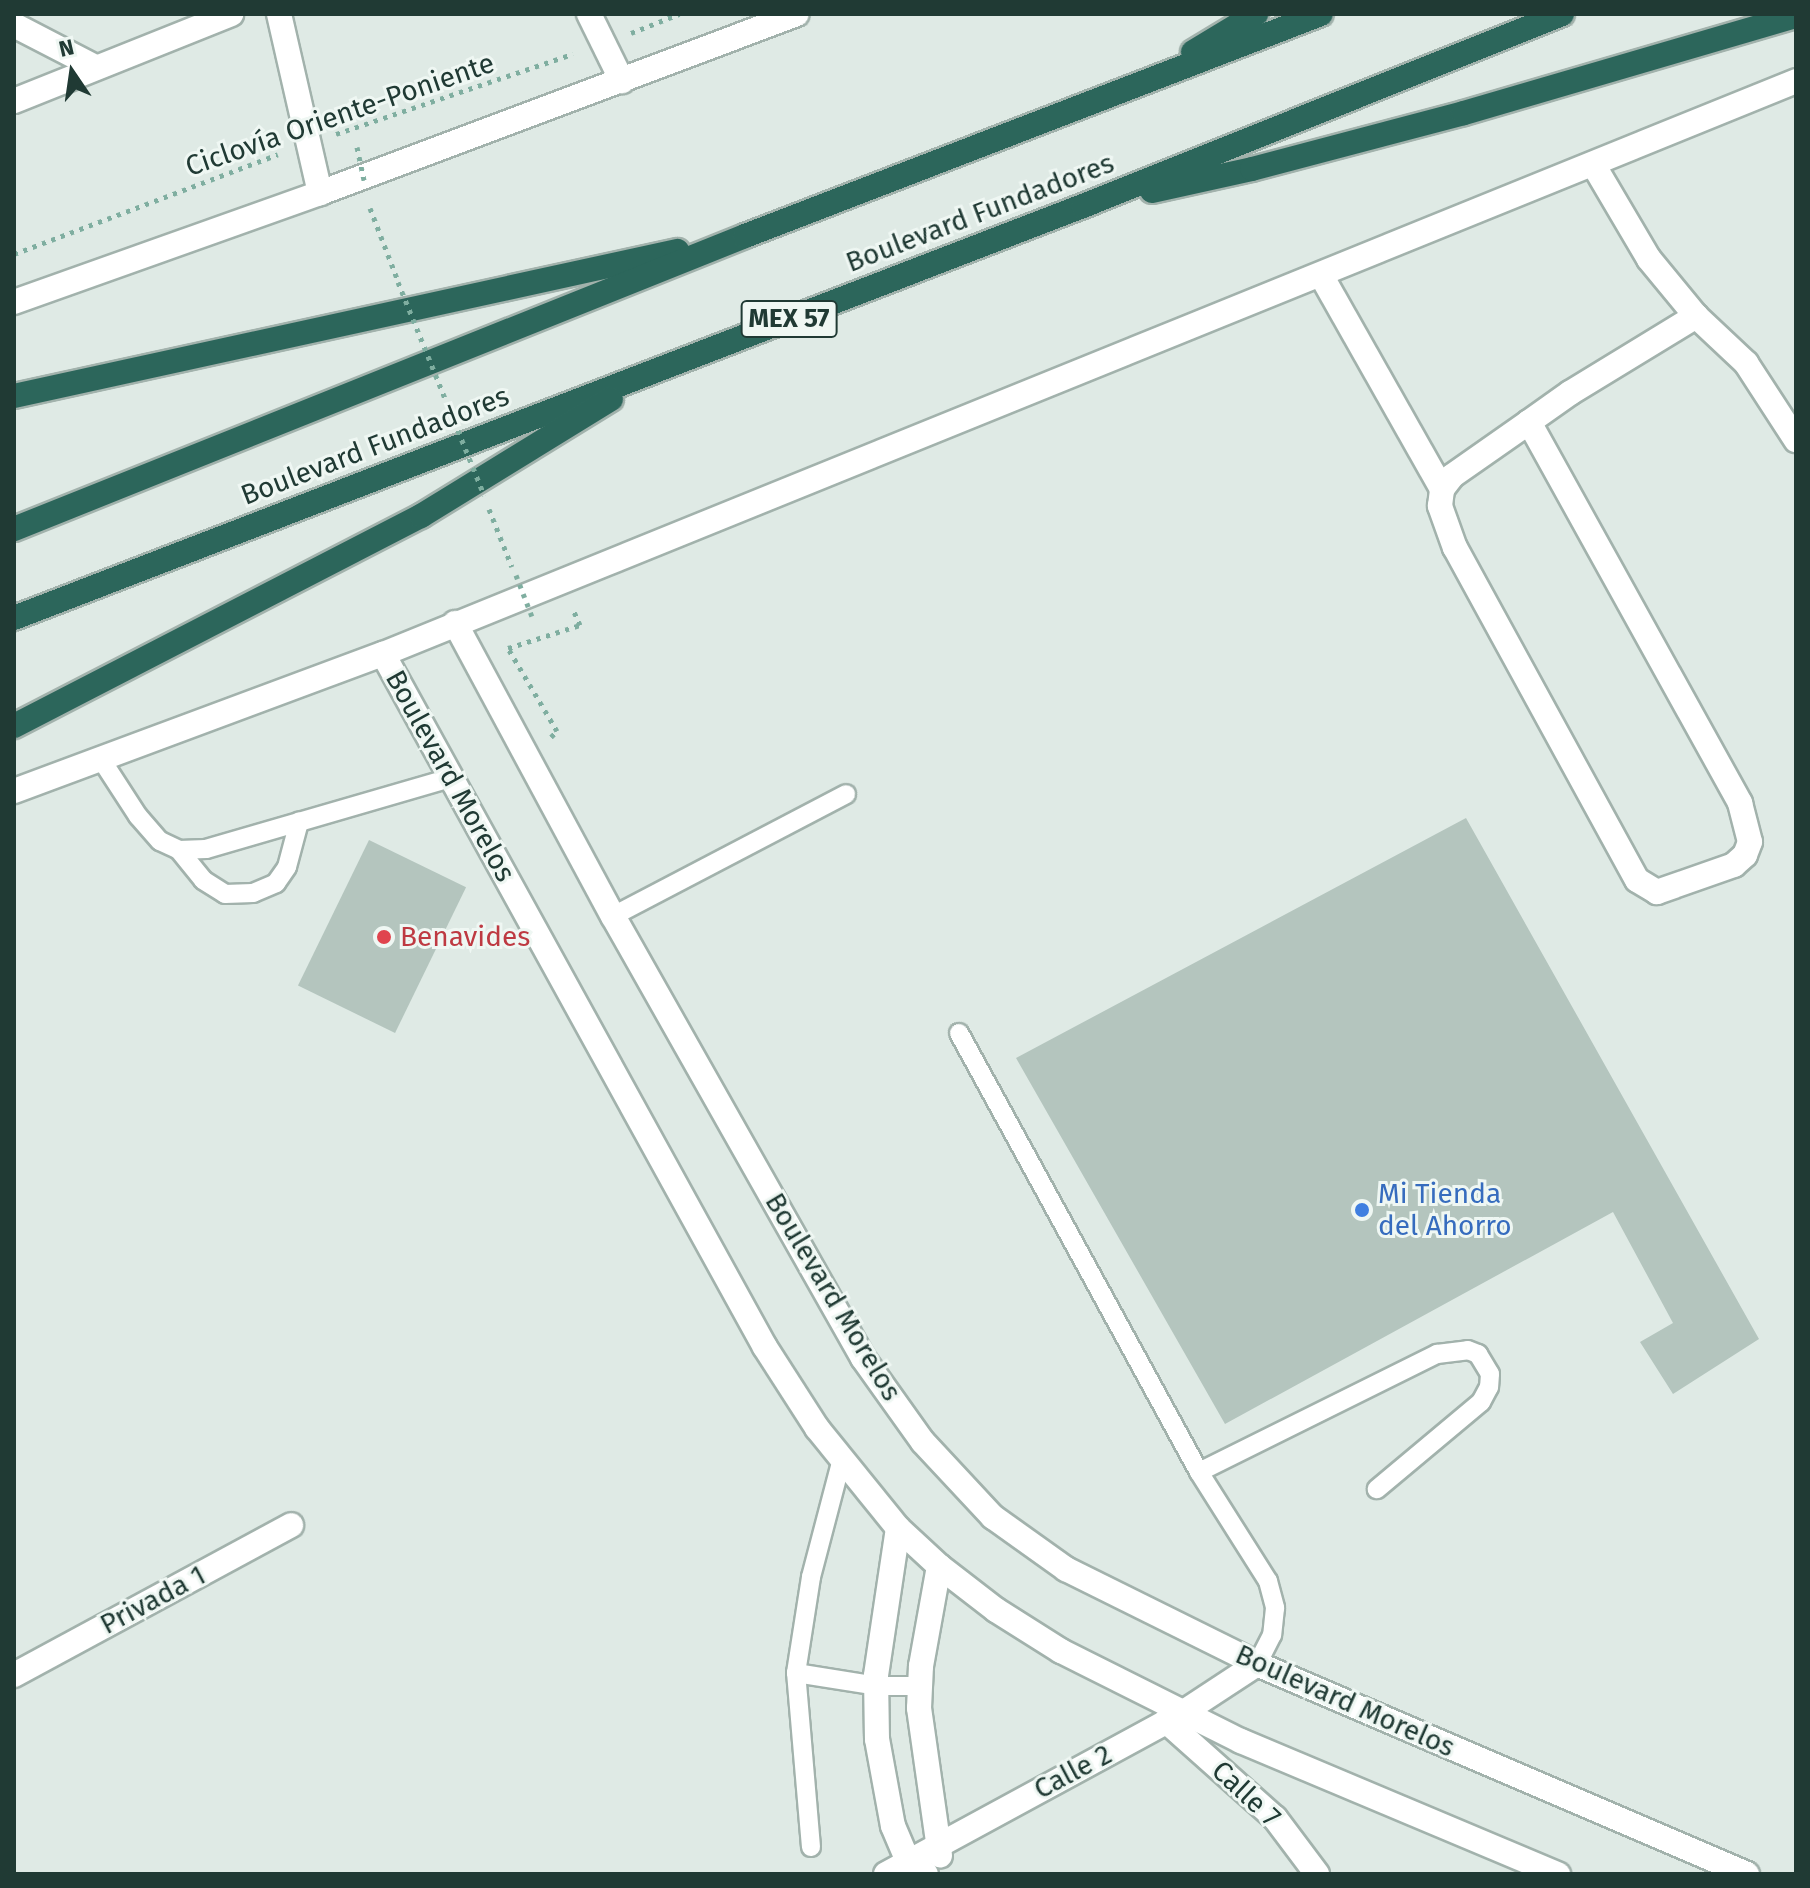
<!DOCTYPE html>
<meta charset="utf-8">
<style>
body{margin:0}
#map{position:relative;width:1810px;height:1888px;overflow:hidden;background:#dfeae5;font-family:"Fira Sans",sans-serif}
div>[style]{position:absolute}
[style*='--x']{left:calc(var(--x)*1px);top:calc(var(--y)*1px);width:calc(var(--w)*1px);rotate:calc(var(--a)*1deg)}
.building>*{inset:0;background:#b4c5be;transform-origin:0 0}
.path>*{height:5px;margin-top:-2.5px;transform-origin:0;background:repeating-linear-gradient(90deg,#7faea0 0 4px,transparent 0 10px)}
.roads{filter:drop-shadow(2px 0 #a2b2ac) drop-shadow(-2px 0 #a2b2ac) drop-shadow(0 2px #a2b2ac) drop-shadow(0 -2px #a2b2ac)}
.lane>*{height:18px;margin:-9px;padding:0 9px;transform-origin:9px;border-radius:9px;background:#fff}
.street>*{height:24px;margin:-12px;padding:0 12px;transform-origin:12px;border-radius:12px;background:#fff}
.secondary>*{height:24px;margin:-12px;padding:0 12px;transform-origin:12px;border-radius:12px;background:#fff}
.highway>*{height:24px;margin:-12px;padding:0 12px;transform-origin:12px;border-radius:12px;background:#2c665b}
.path-bridge>*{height:5px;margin-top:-2.5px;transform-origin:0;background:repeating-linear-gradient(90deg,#7faea0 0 4px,transparent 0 10px)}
.dots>*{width:22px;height:22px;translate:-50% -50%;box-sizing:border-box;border:4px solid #eff7f3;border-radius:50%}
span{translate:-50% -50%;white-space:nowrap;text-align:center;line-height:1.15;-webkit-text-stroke:6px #eff7f3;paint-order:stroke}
.shield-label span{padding:2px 6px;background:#eff7f3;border:2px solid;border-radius:6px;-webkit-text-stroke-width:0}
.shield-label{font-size:26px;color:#203a34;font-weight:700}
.street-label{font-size:28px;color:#203a34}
.health-label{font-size:28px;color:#be3a42}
.left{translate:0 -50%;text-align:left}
.shop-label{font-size:28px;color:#366cbe}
.frame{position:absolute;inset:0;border:16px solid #203a34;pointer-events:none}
.north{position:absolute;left:32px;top:32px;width:80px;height:80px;-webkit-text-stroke:6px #eff7f3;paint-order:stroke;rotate:347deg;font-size:22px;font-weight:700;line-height:32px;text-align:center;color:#203a34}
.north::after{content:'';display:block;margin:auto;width:28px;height:36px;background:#203a34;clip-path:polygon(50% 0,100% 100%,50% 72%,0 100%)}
</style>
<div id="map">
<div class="building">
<div style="clip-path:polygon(1466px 818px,1759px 1339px,1673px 1394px,1640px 1342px,1673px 1323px,1613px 1212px,1225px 1424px,1016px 1058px)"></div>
<div style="left:369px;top:840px;width:108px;height:162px;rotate:26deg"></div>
</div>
<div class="path">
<div style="--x:631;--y:33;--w:52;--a:-21.6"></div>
<div style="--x:336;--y:134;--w:250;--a:-18.7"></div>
<div style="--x:370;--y:208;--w:78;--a:69"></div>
<div style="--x:14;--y:254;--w:282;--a:-20.7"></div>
<div style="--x:489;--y:509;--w:62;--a:68.4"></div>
<div style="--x:551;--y:737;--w:8;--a:-45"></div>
<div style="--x:557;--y:731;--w:96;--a:-120.6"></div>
<div style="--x:508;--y:648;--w:76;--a:-17.7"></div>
<div style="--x:580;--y:625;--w:17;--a:-114"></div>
</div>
<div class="roads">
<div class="lane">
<div style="--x:101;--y:759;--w:68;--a:57"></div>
<div style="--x:138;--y:816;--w:33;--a:49"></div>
<div style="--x:160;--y:841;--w:21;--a:25"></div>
<div style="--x:179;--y:850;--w:27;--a:-2"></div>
<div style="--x:206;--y:849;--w:255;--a:-16.2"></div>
<div style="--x:179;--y:850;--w:38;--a:51"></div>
<div style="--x:203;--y:880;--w:26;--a:32"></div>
<div style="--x:225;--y:894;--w:28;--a:-2"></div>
<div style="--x:253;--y:893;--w:25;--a:-23"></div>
<div style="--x:276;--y:883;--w:19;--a:-55"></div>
<div style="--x:287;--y:867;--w:47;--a:-75.1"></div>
<div style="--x:613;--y:916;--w:263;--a:-27.6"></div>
<div style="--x:959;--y:1033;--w:500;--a:61.33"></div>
<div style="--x:1199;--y:1472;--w:129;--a:57.7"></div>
<div style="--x:1268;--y:1581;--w:28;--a:75"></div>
<div style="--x:1275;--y:1608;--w:27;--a:96"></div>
<div style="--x:1272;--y:1635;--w:33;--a:117"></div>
<div style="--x:1199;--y:1472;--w:266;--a:-26.4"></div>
<div style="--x:1437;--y:1354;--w:31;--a:-7"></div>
<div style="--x:1468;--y:1350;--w:11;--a:22"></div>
<div style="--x:1478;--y:1354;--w:23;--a:59"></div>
<div style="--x:1490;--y:1374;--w:13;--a:94"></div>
<div style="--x:1489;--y:1387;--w:17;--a:118"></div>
<div style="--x:1481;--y:1402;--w:136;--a:140.1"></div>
<div style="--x:796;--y:1673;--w:82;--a:9.1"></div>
<div style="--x:877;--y:1686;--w:43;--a:0"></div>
<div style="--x:811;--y:1847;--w:175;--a:-94.9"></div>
<div style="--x:796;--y:1673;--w:97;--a:-81.1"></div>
<div style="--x:811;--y:1577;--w:122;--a:-75.3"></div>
</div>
<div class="street">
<div style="--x:279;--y:14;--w:184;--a:77.1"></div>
<div style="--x:589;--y:14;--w:75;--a:63.8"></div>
<div style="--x:14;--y:25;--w:89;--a:27.4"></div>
<div style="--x:14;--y:101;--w:234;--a:-21.8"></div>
<div style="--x:1593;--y:164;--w:110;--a:59.5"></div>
<div style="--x:1649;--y:259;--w:74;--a:50.5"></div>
<div style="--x:1696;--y:316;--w:69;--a:43.2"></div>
<div style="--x:1746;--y:363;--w:92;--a:57"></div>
<div style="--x:1321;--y:275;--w:246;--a:60.5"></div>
<div style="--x:1529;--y:422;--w:436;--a:61"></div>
<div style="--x:1740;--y:803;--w:40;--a:75.6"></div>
<div style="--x:1750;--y:842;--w:14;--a:111"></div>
<div style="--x:1745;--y:855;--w:15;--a:138"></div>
<div style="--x:1734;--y:865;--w:82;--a:160.7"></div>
<div style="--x:1657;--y:892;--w:23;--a:-149"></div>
<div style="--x:1637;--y:880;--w:379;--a:-118.7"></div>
<div style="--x:1455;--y:548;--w:45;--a:-109.7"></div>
<div style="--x:1440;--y:506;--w:17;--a:-83"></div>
<div style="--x:1442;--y:489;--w:16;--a:-52"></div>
<div style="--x:1452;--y:476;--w:94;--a:-35"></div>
<div style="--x:1529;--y:422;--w:50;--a:-35.3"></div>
<div style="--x:1570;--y:393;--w:148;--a:-31.4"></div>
<div style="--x:898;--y:1528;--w:150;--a:98.5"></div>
<div style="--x:876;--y:1676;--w:63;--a:89.1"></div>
<div style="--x:877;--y:1739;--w:88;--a:79.6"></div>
<div style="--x:893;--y:1826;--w:38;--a:67"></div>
<div style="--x:908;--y:1861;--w:22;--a:36"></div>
<div style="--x:939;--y:1566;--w:102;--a:100.2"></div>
<div style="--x:921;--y:1666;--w:42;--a:92.7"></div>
<div style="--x:919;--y:1708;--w:149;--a:81.9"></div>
<div style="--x:14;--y:1675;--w:315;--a:-28.4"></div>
<div style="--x:1166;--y:1721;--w:146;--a:41.7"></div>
<div style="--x:1275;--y:1818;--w:70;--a:53.1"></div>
<div style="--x:886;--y:1874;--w:339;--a:-28.5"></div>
<div style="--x:1184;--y:1712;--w:87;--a:-33.3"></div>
</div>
<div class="secondary">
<div style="--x:14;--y:302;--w:325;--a:-19.6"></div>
<div style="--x:320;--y:193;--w:509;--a:-20.57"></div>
<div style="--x:455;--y:623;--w:333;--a:61.7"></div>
<div style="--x:613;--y:916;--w:508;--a:60.51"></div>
<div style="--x:863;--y:1358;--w:103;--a:54.5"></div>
<div style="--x:923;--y:1442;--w:103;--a:47"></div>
<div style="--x:993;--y:1517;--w:90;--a:35.5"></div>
<div style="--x:1066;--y:1569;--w:213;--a:26.4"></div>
<div style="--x:1257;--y:1664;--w:533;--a:23.2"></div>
<div style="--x:383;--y:654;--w:791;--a:61.14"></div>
<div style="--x:765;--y:1347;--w:96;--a:57.3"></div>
<div style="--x:817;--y:1428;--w:129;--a:51"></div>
<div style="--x:898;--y:1528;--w:56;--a:42.8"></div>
<div style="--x:939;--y:1566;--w:72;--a:37.7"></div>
<div style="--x:996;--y:1610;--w:77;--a:32.2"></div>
<div style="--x:1061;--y:1651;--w:201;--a:26.6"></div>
<div style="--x:1241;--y:1741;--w:344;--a:22.8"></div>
<div style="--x:14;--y:791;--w:394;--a:-20.4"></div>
<div style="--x:383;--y:654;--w:1525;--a:-22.07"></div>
</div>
<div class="highway">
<div style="--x:1193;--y:52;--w:74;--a:-31.1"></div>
<div style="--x:1152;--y:191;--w:102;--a:-12.4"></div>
<div style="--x:1252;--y:169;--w:219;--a:-14.8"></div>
<div style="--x:1464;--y:113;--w:346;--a:-16.3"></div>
<div style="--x:14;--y:396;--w:679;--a:-12.34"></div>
<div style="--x:14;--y:529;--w:788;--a:-21.84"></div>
<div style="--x:745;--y:236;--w:617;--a:-21.08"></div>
<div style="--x:14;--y:618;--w:1146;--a:-21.08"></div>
<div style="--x:1083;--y:206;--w:516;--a:-21.84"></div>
<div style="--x:14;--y:726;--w:458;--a:-27.3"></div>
<div style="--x:421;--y:516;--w:223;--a:-31.6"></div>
</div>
</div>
<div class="path-bridge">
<div style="--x:357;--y:147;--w:34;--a:78"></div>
<div style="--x:398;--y:282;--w:230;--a:68"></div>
<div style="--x:516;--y:575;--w:47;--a:68.9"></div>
</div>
<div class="dots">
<div style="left:384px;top:937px;background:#e0444e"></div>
<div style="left:1362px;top:1210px;background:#3f7fe0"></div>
</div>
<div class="shield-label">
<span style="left:789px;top:319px">MEX 57</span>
</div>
<div class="street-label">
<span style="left:340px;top:115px;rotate:-19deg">Ciclovía Oriente-Poniente</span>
<span style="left:980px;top:213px;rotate:-21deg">Boulevard Fundadores</span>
<span style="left:375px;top:446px;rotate:-21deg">Boulevard Fundadores</span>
<span style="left:450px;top:776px;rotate:61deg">Boulevard Morelos</span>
<span style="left:833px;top:1297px;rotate:59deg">Boulevard Morelos</span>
<span style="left:153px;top:1600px;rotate:-28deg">Privada 1</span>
<span style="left:1345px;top:1701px;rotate:24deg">Boulevard Morelos</span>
<span style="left:1073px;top:1772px;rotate:-28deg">Calle 2</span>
<span style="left:1246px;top:1794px;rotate:43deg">Calle 7</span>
</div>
<div class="health-label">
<span class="left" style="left:400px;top:937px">Benavides</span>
</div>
<div class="shop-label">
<span class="left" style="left:1378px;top:1210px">Mi Tienda<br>del Ahorro</span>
</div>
<div class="frame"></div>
<div class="north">N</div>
</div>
